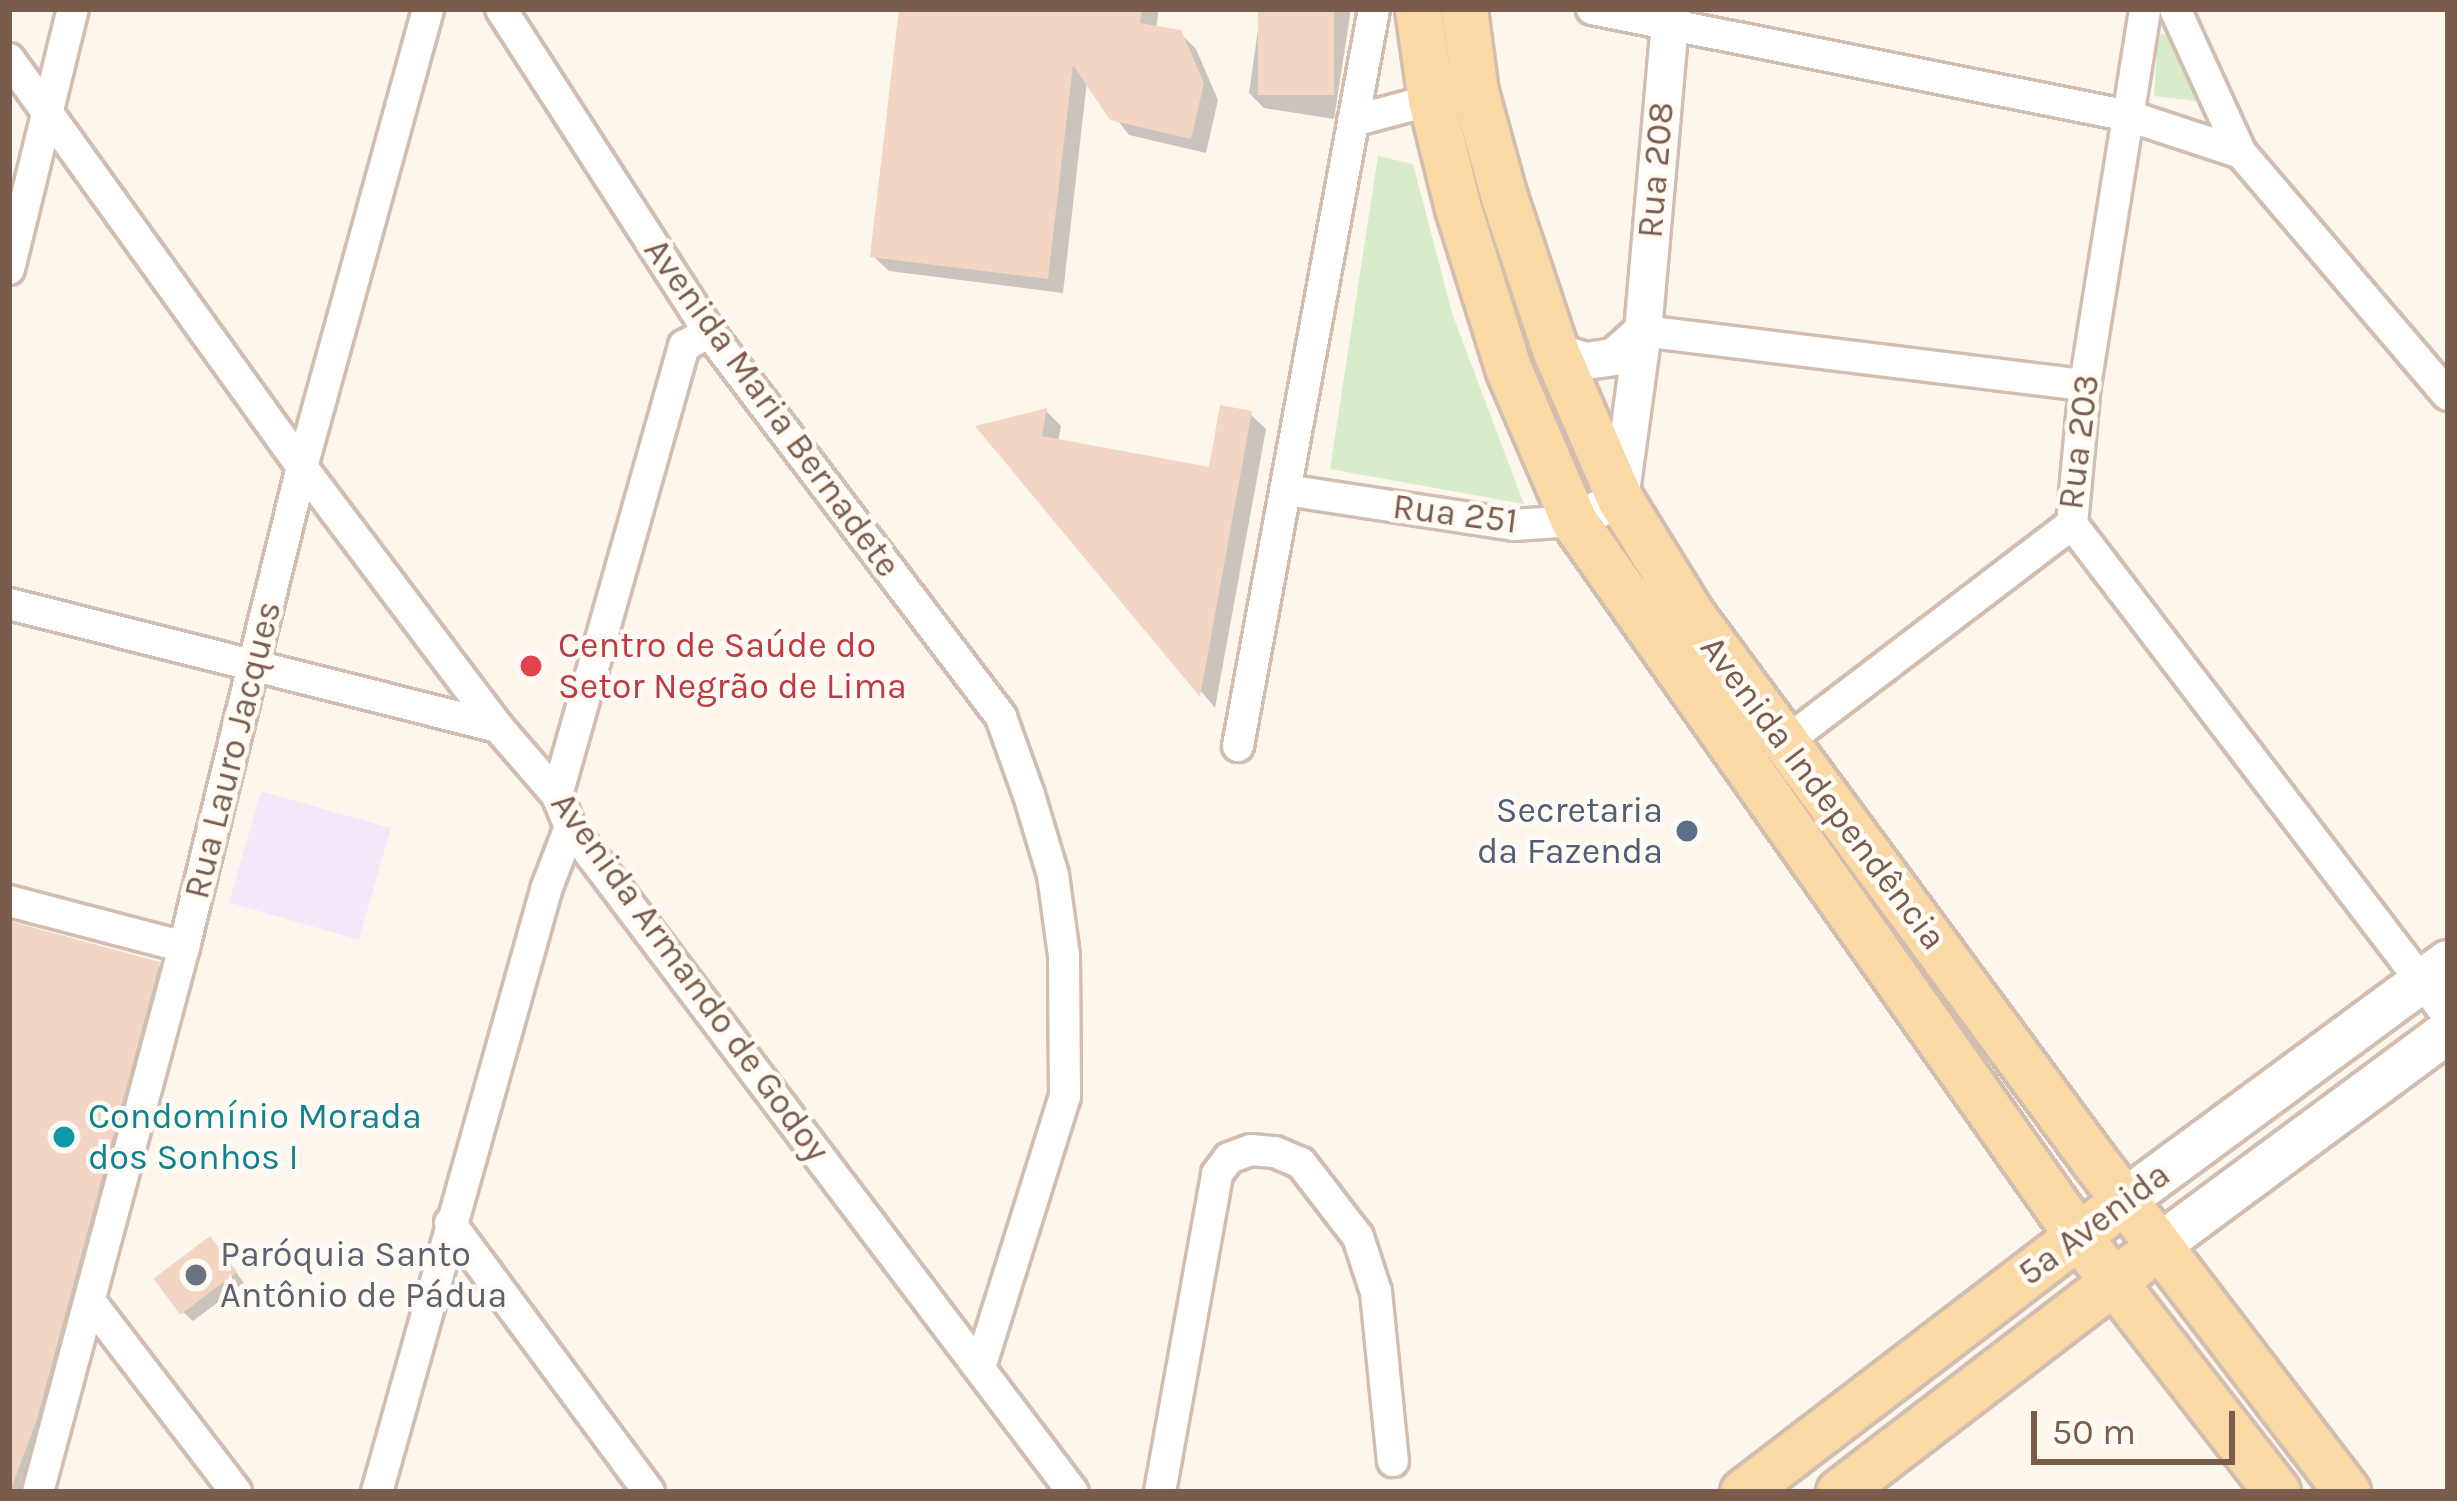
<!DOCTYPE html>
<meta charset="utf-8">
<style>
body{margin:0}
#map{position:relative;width:2457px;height:1501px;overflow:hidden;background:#fdf6ec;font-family:Karla,sans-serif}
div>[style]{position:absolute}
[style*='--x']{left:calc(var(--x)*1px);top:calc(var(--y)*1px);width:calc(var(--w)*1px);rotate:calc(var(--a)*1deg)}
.education>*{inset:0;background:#f3e8fa;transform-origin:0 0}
.green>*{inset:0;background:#d8ecc9}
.shadow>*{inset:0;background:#0003}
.building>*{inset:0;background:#f3d5c3;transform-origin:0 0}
.roads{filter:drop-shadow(3px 0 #d1beb0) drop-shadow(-3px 0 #d1beb0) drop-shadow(0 3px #d1beb0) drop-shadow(0 -3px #d1beb0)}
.minor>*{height:30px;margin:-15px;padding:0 15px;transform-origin:15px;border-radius:15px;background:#fff}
.tertiary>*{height:36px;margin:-18px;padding:0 18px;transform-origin:18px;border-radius:18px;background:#fff}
.secondary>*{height:42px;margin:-21px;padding:0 21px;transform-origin:21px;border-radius:21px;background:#fff}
.primary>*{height:45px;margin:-22.5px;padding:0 22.5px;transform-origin:22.5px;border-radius:22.5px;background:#fbd9a5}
.dots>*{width:33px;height:33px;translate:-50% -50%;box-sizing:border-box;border:6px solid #fffaf3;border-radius:50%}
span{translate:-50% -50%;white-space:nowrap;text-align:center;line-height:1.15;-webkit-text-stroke:9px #fffaf3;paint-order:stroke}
.street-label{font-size:36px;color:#7a5c4d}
.health-label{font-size:36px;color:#be3a42}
.left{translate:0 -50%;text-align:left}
.service-label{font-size:36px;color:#4e5e75}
.right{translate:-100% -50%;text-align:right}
.culture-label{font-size:36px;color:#0d838f}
.worship-label{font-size:36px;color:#5b616d}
.frame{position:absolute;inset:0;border:12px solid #7a5c4d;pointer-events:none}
.scale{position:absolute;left:2031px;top:1411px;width:204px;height:54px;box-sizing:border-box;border:6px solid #7a5c4d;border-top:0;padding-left:15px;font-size:36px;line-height:42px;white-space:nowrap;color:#7a5c4d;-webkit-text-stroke:9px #fffaf3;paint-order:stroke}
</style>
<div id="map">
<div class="education">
<div style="left:261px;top:791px;width:135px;height:116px;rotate:16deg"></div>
</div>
<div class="green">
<div style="clip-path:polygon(2158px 34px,2176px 35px,2203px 102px,2154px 96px)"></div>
<div style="clip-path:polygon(1378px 156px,1413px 164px,1452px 313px,1524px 504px,1330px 469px)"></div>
</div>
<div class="shadow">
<div style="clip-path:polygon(902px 9px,1159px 9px,1156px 29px,1180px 33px,1196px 49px,1218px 100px,1206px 153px,1129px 135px,1087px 81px,1063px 293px,889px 271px,873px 256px)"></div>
<div style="clip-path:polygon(1261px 9px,1351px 9px,1334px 119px,1264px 108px,1249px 93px)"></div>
<div style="clip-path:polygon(1046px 411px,1061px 426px,1058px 442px,1211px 471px,1250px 414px,1266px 429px,1215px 708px,981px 427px)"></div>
<div style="clip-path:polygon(9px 922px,158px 965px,188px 995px,51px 1492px,9px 1492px)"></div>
<div style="clip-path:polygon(220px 1250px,244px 1283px,193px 1321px,183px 1312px)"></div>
</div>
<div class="building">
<div style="clip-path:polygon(899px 9px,1142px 9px,1140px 23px,1181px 30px,1204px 83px,1191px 139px,1110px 120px,1073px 65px,1048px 279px,870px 257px)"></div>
<div style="left:1258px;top:9px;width:76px;height:86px"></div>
<div style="clip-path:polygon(1220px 405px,1252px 411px,1200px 697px,975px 426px,1047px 408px,1042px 436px,1209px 467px)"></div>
<div style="clip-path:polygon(9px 921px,160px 962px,37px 1419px,11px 1489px)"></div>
<div style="left:210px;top:1236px;width:45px;height:71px;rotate:53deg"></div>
</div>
<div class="roads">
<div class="minor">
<div style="--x:501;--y:9;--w:384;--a:57.2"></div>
<div style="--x:709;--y:332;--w:483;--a:52.8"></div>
<div style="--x:1001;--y:717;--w:83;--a:70.3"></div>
<div style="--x:1029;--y:795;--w:84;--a:73.3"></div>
<div style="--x:1053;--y:875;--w:81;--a:82.2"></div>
<div style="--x:1064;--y:955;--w:141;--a:89.6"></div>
<div style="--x:1065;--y:1096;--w:285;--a:107.4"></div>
<div style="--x:1592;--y:9;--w:548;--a:11.27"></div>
<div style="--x:2129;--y:116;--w:118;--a:18.3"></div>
<div style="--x:2175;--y:9;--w:158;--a:65.4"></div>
<div style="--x:2241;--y:153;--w:318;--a:49.5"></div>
<div style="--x:9;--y:59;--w:502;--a:54.32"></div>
<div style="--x:302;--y:467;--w:326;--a:53"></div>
<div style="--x:498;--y:727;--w:90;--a:49.1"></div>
<div style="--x:557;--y:795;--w:35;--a:68"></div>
<div style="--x:570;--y:827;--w:834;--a:52.9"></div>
<div style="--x:1353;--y:121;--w:81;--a:-15.1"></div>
<div style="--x:9;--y:269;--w:268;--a:-76.2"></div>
<div style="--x:1643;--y:331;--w:445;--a:7"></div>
<div style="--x:1286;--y:490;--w:231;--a:8.7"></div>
<div style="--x:1514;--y:525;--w:60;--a:-3.8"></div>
<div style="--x:2072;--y:524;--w:619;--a:52.61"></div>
<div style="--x:9;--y:604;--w:504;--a:14.12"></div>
<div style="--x:1787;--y:741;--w:358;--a:-37.3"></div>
<div style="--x:2072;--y:524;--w:140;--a:-84.7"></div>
<div style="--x:2085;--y:385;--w:381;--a:-80.9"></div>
<div style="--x:1238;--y:746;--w:749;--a:-79.54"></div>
<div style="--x:557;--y:795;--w:467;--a:-74.2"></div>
<div style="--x:684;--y:346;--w:29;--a:-29"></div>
<div style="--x:9;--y:901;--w:181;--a:14.7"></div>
<div style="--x:450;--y:1223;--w:335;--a:53.5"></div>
<div style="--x:92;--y:1304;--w:237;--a:52.5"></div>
<div style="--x:38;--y:1492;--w:564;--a:-75"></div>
<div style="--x:184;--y:947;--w:494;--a:-76.2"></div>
<div style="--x:302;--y:467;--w:475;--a:-74.6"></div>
<div style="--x:377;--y:1492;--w:628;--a:-74.31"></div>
<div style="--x:547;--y:887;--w:64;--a:-69"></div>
<div style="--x:1160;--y:1492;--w:323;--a:-79.8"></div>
<div style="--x:1217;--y:1174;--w:20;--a:-53"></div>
<div style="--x:1229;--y:1158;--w:23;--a:-20"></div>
<div style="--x:1251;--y:1150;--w:24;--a:5"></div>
<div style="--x:1275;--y:1152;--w:28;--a:23"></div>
<div style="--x:1301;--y:1163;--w:93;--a:52.4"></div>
<div style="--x:1358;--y:1237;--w:58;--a:71.9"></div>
<div style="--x:1376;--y:1292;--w:170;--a:84.3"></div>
</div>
<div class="tertiary">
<div style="--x:1556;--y:352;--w:31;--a:17"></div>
<div style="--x:1586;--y:361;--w:28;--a:-8"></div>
<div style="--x:1614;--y:357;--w:39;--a:-42"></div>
<div style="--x:1574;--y:521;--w:51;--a:-25.6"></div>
<div style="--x:1620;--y:499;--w:170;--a:-82.2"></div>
<div style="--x:1643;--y:331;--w:323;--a:-85"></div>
</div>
<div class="secondary">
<div style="--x:2125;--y:1200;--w:401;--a:-36.4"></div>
<div style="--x:2161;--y:1244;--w:357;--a:-36.5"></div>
</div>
<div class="primary">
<div style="--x:1418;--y:9;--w:92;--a:81.9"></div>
<div style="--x:1431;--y:100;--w:111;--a:76"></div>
<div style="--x:1458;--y:208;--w:168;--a:72.6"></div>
<div style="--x:1508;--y:368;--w:167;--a:66.7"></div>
<div style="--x:1574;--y:521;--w:875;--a:54.82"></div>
<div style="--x:2078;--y:1236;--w:324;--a:52.1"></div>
<div style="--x:1464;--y:9;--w:84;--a:82.5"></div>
<div style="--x:1475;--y:92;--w:106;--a:74.6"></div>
<div style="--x:1503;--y:194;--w:167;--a:71.5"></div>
<div style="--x:1556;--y:352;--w:160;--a:66.5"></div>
<div style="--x:1620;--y:499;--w:135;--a:58.3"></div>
<div style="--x:1691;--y:614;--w:676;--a:53.6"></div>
<div style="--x:2092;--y:1158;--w:420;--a:52.6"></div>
<div style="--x:1743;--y:1492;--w:453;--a:-37.4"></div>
<div style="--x:1839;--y:1492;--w:376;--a:-37.5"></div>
</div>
</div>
<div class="dots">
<div style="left:531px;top:666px;background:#e0444e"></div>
<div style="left:1687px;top:831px;background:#5c6f8a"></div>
<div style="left:64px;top:1137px;background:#0f9aa8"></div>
<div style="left:196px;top:1275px;background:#6b7280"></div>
</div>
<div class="street-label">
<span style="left:1656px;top:170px;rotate:-85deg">Rua 208</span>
<span style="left:772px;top:408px;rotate:54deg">Avenida Maria Bernadete</span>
<span style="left:2079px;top:442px;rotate:-83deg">Rua 203</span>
<span style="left:1455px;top:514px;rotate:7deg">Rua 251</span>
<span style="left:233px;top:750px;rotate:-76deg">Rua Lauro Jacques</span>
<span style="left:1823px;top:793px;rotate:53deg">Avenida Independência</span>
<span style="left:690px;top:977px;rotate:54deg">Avenida Armando de Godoy</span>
<span style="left:2094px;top:1224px;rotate:-37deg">5ª Avenida</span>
</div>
<div class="health-label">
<span class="left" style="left:558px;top:666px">Centro de Saúde do<br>Setor Negrão de Lima</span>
</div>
<div class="service-label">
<span class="right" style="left:1663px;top:831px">Secretaria<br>da Fazenda</span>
</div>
<div class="culture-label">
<span class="left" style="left:88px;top:1137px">Condomínio Morada<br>dos Sonhos I</span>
</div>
<div class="worship-label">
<span class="left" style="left:220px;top:1275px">Paróquia Santo<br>Antônio de Pádua</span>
</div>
<div class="frame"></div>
<div class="scale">50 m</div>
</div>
